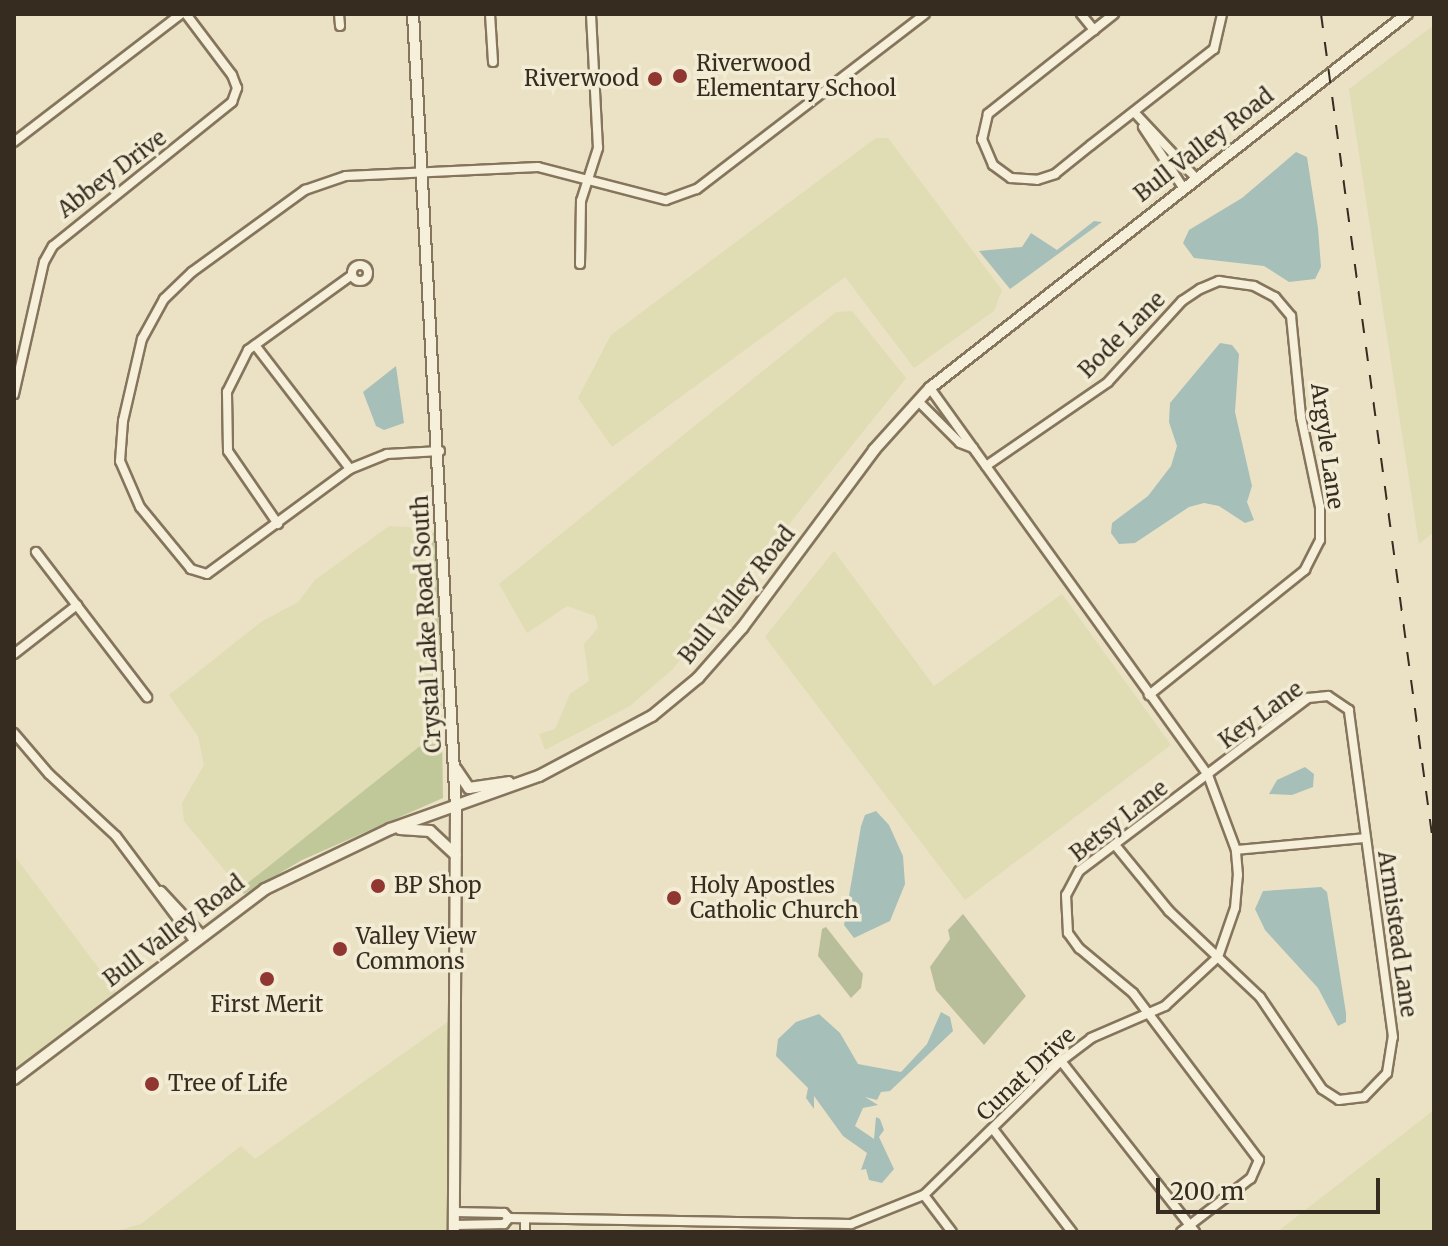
<!DOCTYPE html>
<style>
body{margin:0}
#map{position:relative;width:1448px;height:1246px;overflow:hidden;background:#ebe2c6;font-family:Merriweather,serif}
div>[style]{position:absolute}
[style*='--x']{left:calc(var(--x)*1px);top:calc(var(--y)*1px);width:calc(var(--w)*1px);rotate:calc(var(--a)*1deg)}
.farmland>*{inset:0;background:#e0dcb4}
.green>*{inset:0;background:#c0c89a}
.cemetery>*{inset:0;background:#b7be99}
.water>*{inset:0;background:#a7bfb9}
.roads{filter:drop-shadow(2px 0 #85755d) drop-shadow(-2px 0 #85755d) drop-shadow(0 2px #85755d) drop-shadow(0 -2px #85755d)}
.minor>*{height:8px;margin:-4px;padding:0 4px;transform-origin:4px;border-radius:4px;background:#f6efd9}
.minor>.ring{margin:-4px;padding:0;box-sizing:content-box;background:none;border:8px solid #f6efd9;border-radius:50%}
.tertiary>*{height:10px;margin:-5px;padding:0 5px;transform-origin:5px;border-radius:5px;background:#f6efd9}
.rail>*{height:2px;margin-top:-1px;transform-origin:0;background:repeating-linear-gradient(90deg,#362c20 0 14px,transparent 0 28px)}
.dots>*{width:22px;height:22px;translate:-50% -50%;box-sizing:border-box;border:4px solid #f3ecd5;border-radius:50%}
span{translate:-50% -50%;white-space:nowrap;text-align:center;line-height:1.15;-webkit-text-stroke:7px #f3ecd5;paint-order:stroke}
.poi-label{font-size:22px;color:#362c20}
.left{translate:0 -50%;text-align:left}
.right{translate:-100% -50%;text-align:right}
.street-label{font-size:22px;color:#362c20}
.frame{position:absolute;inset:0;border:16px solid #362c20;pointer-events:none}
.scale{position:absolute;left:1156px;top:1178px;width:224px;height:36px;box-sizing:border-box;border:4px solid #362c20;border-top:0;padding-left:10px;font-size:24px;line-height:28px;white-space:nowrap;color:#362c20;-webkit-text-stroke:6px #f3ecd5;paint-order:stroke}
</style>
<div id="map">
<div class="farmland">
<div style="clip-path:polygon(1434px 25px,1434px 532px,1419px 544px,1349px 89px)"></div>
<div style="clip-path:polygon(876px 138px,888px 138px,1002px 290px,994px 311px,914px 368px,845px 277px,612px 447px,578px 398px,611px 335px)"></div>
<div style="clip-path:polygon(852px 311px,906px 378px,673px 669px,630px 706px,545px 750px,539px 734px,555px 729px,570px 694px,589px 681px,584px 644px,598px 628px,595px 616px,567px 606px,527px 633px,499px 584px,836px 312px)"></div>
<div style="clip-path:polygon(389px 526px,409px 527px,423px 538px,429px 558px,433px 663px,425px 742px,240px 889px,184px 821px,182px 803px,204px 765px,198px 736px,169px 695px,261px 622px,298px 602px,315px 580px)"></div>
<div style="clip-path:polygon(834px 551px,934px 686px,1062px 594px,1171px 745px,965px 900px,765px 637px)"></div>
<div style="clip-path:polygon(14px 855px,117px 993px,14px 1072px)"></div>
<div style="clip-path:polygon(456px 1016px,454px 1232px,112px 1232px,141px 1224px,241px 1146px,255px 1159px)"></div>
<div style="clip-path:polygon(1434px 1110px,1434px 1232px,1277px 1232px)"></div>
</div>
<div class="green">
<div style="clip-path:polygon(439px 530px,443px 798px,302px 860px,244px 894px,240px 889px,425px 742px,433px 663px,429px 558px,423px 538px)"></div>
</div>
<div class="cemetery">
<div style="clip-path:polygon(963px 914px,1026px 996px,984px 1045px,936px 990px,930px 967px,950px 939px,948px 930px)"></div>
<div style="clip-path:polygon(826px 927px,863px 974px,861px 988px,851px 998px,818px 956px,822px 929px)"></div>
</div>
<div class="water">
<div style="clip-path:polygon(1296px 152px,1307px 157px,1318px 228px,1321px 267px,1315px 279px,1289px 282px,1264px 266px,1194px 258px,1183px 243px,1189px 230px,1242px 198px)"></div>
<div style="clip-path:polygon(1094px 221px,1102px 222px,1010px 289px,979px 251px,1022px 247px,1031px 233px,1057px 250px)"></div>
<div style="clip-path:polygon(1220px 343px,1232px 345px,1239px 354px,1235px 412px,1252px 486px,1247px 502px,1254px 520px,1245px 523px,1219px 506px,1204px 503px,1189px 507px,1135px 543px,1119px 544px,1111px 533px,1112px 523px,1148px 496px,1171px 466px,1177px 446px,1169px 422px,1170px 403px)"></div>
<div style="clip-path:polygon(396px 366px,404px 423px,384px 430px,376px 426px,363px 392px)"></div>
<div style="clip-path:polygon(1305px 767px,1314px 774px,1313px 787px,1292px 795px,1269px 794px,1277px 780px)"></div>
<div style="clip-path:polygon(876px 811px,889px 825px,903px 856px,905px 884px,890px 921px,854px 938px,844px 925px,861px 826px,865px 815px)"></div>
<div style="clip-path:polygon(1321px 887px,1327px 892px,1346px 1013px,1346px 1022px,1338px 1026px,1318px 988px,1265px 930px,1255px 909px,1263px 891px)"></div>
<div style="clip-path:polygon(941px 1012px,950px 1017px,953px 1031px,890px 1091px,881px 1092px,877px 1100px,865px 1097px,878px 1105px,863px 1108px,855px 1126px,874px 1139px,876px 1117px,880px 1119px,884px 1130px,879px 1137px,894px 1169px,882px 1183px,869px 1180px,866px 1169px,861px 1170px,867px 1153px,843px 1136px,814px 1096px,814px 1109px,806px 1098px,808px 1088px,776px 1056px,778px 1039px,796px 1022px,819px 1014px,840px 1033px,858px 1064px,901px 1072px,927px 1044px)"></div>
</div>
<div class="roads">
<div class="minor">
<div style="--x:339;--y:14;--w:12;--a:85"></div>
<div style="--x:490;--y:14;--w:48;--a:86.4"></div>
<div style="--x:1081;--y:14;--w:21;--a:51"></div>
<div style="--x:1114;--y:14;--w:161;--a:141.6"></div>
<div style="--x:988;--y:114;--w:26;--a:103"></div>
<div style="--x:982;--y:139;--w:28;--a:67"></div>
<div style="--x:993;--y:165;--w:22;--a:36"></div>
<div style="--x:1011;--y:178;--w:26;--a:4"></div>
<div style="--x:1037;--y:180;--w:19;--a:-18"></div>
<div style="--x:1055;--y:174;--w:46;--a:-38.9"></div>
<div style="--x:1091;--y:145;--w:156;--a:-38"></div>
<div style="--x:1214;--y:49;--w:36;--a:-77"></div>
<div style="--x:1134;--y:112;--w:89;--a:46.8"></div>
<div style="--x:1143;--y:127;--w:71;--a:56.5"></div>
<div style="--x:14;--y:142;--w:210;--a:-37.5"></div>
<div style="--x:580;--y:264;--w:63;--a:-89.1"></div>
<div style="--x:581;--y:201;--w:56;--a:-72.2"></div>
<div style="--x:598;--y:148;--w:134;--a:-93"></div>
<div class="ring" style="left:352px;top:265px;width:8px;height:8px"></div>
<div style="--x:255;--y:345;--w:156;--a:52.5"></div>
<div style="--x:14;--y:394;--w:135;--a:-77.2"></div>
<div style="--x:44;--y:262;--w:18;--a:-61"></div>
<div style="--x:53;--y:246;--w:230;--a:-38.8"></div>
<div style="--x:232;--y:102;--w:15;--a:-70"></div>
<div style="--x:237;--y:88;--w:14;--a:-111"></div>
<div style="--x:232;--y:75;--w:76;--a:-127"></div>
<div style="--x:918;--y:401;--w:59;--a:45"></div>
<div style="--x:960;--y:443;--w:14;--a:21"></div>
<div style="--x:440;--y:451;--w:53;--a:176.8"></div>
<div style="--x:387;--y:454;--w:40;--a:158"></div>
<div style="--x:350;--y:469;--w:177;--a:143.7"></div>
<div style="--x:207;--y:574;--w:17;--a:-163"></div>
<div style="--x:191;--y:569;--w:80;--a:-129.4"></div>
<div style="--x:140;--y:507;--w:50;--a:-113.5"></div>
<div style="--x:120;--y:461;--w:40;--a:-85.7"></div>
<div style="--x:123;--y:421;--w:84;--a:-77"></div>
<div style="--x:142;--y:339;--w:46;--a:-61.2"></div>
<div style="--x:164;--y:299;--w:39;--a:-44"></div>
<div style="--x:192;--y:272;--w:140;--a:-36"></div>
<div style="--x:305;--y:190;--w:43;--a:-18.9"></div>
<div style="--x:346;--y:176;--w:192;--a:-2.7"></div>
<div style="--x:538;--y:167;--w:132;--a:14.5"></div>
<div style="--x:666;--y:200;--w:33;--a:-20"></div>
<div style="--x:697;--y:189;--w:287;--a:-37.5"></div>
<div style="--x:986;--y:466;--w:148;--a:-34.5"></div>
<div style="--x:1108;--y:382;--w:110;--a:-47.6"></div>
<div style="--x:1182;--y:301;--w:22;--a:-34"></div>
<div style="--x:1200;--y:289;--w:21;--a:-23"></div>
<div style="--x:1219;--y:281;--w:35;--a:8"></div>
<div style="--x:1254;--y:286;--w:24;--a:28"></div>
<div style="--x:1275;--y:297;--w:25;--a:50"></div>
<div style="--x:1291;--y:316;--w:101;--a:84.3"></div>
<div style="--x:1301;--y:417;--w:92;--a:78.1"></div>
<div style="--x:1320;--y:507;--w:33;--a:90"></div>
<div style="--x:1320;--y:540;--w:34;--a:117"></div>
<div style="--x:1305;--y:570;--w:200;--a:141.3"></div>
<div style="--x:278;--y:524;--w:88;--a:-124.4"></div>
<div style="--x:228;--y:451;--w:59;--a:-91"></div>
<div style="--x:227;--y:392;--w:47;--a:-63.4"></div>
<div style="--x:248;--y:350;--w:128;--a:-35.8"></div>
<div style="--x:36;--y:552;--w:183;--a:52.6"></div>
<div style="--x:14;--y:654;--w:80;--a:-37.9"></div>
<div style="--x:14;--y:733;--w:54;--a:49.5"></div>
<div style="--x:49;--y:774;--w:91;--a:42.8"></div>
<div style="--x:116;--y:836;--w:129;--a:53.2"></div>
<div style="--x:1115;--y:845;--w:85;--a:50.7"></div>
<div style="--x:1169;--y:911;--w:125;--a:43.4"></div>
<div style="--x:1260;--y:997;--w:111;--a:56"></div>
<div style="--x:1322;--y:1089;--w:20;--a:33"></div>
<div style="--x:1339;--y:1100;--w:25;--a:-7"></div>
<div style="--x:1364;--y:1097;--w:33;--a:-46"></div>
<div style="--x:1387;--y:1073;--w:36;--a:-81"></div>
<div style="--x:1393;--y:1037;--w:330;--a:-97.7"></div>
<div style="--x:1349;--y:710;--w:25;--a:-146"></div>
<div style="--x:1328;--y:696;--w:20;--a:174"></div>
<div style="--x:1308;--y:698;--w:287;--a:142.9"></div>
<div style="--x:1079;--y:871;--w:27;--a:118"></div>
<div style="--x:1066;--y:895;--w:38;--a:87"></div>
<div style="--x:1068;--y:933;--w:19;--a:54"></div>
<div style="--x:1079;--y:948;--w:70;--a:39.8"></div>
<div style="--x:1133;--y:993;--w:209;--a:53"></div>
<div style="--x:1259;--y:1160;--w:20;--a:114"></div>
<div style="--x:1251;--y:1178;--w:88;--a:142.4"></div>
<div style="--x:1236;--y:850;--w:130;--a:-5.3"></div>
<div style="--x:161;--y:891;--w:57;--a:47.1"></div>
<div style="--x:1061;--y:1061;--w:217;--a:51.9"></div>
<div style="--x:993;--y:1129;--w:130;--a:52.5"></div>
<div style="--x:924;--y:1195;--w:46;--a:52.9"></div>
<div style="--x:454;--y:1212;--w:50;--a:1.1"></div>
<div style="--x:504;--y:1213;--w:7;--a:45"></div>
<div style="--x:509;--y:1218;--w:342;--a:1"></div>
<div style="--x:851;--y:1224;--w:79;--a:-21.7"></div>
<div style="--x:924;--y:1195;--w:192;--a:-44.4"></div>
<div style="--x:1061;--y:1061;--w:38;--a:-37"></div>
<div style="--x:1091;--y:1038;--w:81;--a:-23.4"></div>
<div style="--x:1165;--y:1006;--w:72;--a:-42.8"></div>
<div style="--x:1218;--y:957;--w:52;--a:-70.9"></div>
<div style="--x:1235;--y:908;--w:33;--a:-85"></div>
<div style="--x:1238;--y:875;--w:25;--a:-95"></div>
<div style="--x:1236;--y:850;--w:80;--a:-110.5"></div>
<div style="--x:1208;--y:775;--w:477;--a:-125.7"></div>
<div style="--x:454;--y:1225;--w:50;--a:-1.1"></div>
<div style="--x:504;--y:1224;--w:8;--a:-50"></div>
<div style="--x:525;--y:1232;--w:13;--a:-90"></div>
</div>
<div class="tertiary">
<div style="--x:413;--y:14;--w:796;--a:86.9"></div>
<div style="--x:456;--y:809;--w:423;--a:90.3"></div>
<div style="--x:456;--y:769;--w:23;--a:56"></div>
<div style="--x:469;--y:788;--w:40;--a:-8.5"></div>
<div style="--x:400;--y:829;--w:30;--a:4"></div>
<div style="--x:430;--y:831;--w:35;--a:43"></div>
<div style="--x:14;--y:1079;--w:315;--a:-37.1"></div>
<div style="--x:265;--y:889;--w:139;--a:-25.6"></div>
<div style="--x:390;--y:829;--w:158;--a:-19.6"></div>
<div style="--x:539;--y:776;--w:128;--a:-28"></div>
<div style="--x:652;--y:716;--w:60;--a:-39.6"></div>
<div style="--x:698;--y:678;--w:67;--a:-48.7"></div>
<div style="--x:742;--y:628;--w:222;--a:-53.4"></div>
<div style="--x:874;--y:450;--w:84;--a:-47.9"></div>
<div style="--x:930;--y:388;--w:606;--a:-38.1"></div>
</div>
</div>
<div class="rail">
<div style="--x:1321;--y:14;--w:844;--a:82.3"></div>
</div>
<div class="dots">
<div style="left:680px;top:76px;background:#903731"></div>
<div style="left:655px;top:79px;background:#903731"></div>
<div style="left:378px;top:886px;background:#903731"></div>
<div style="left:674px;top:898px;background:#903731"></div>
<div style="left:340px;top:949px;background:#903731"></div>
<div style="left:267px;top:979px;background:#903731"></div>
<div style="left:152px;top:1084px;background:#903731"></div>
</div>
<div class="poi-label">
<span class="left" style="left:696px;top:76px">Riverwood<br>Elementary School</span>
<span class="right" style="left:639px;top:79px">Riverwood</span>
<span class="left" style="left:690px;top:898px">Holy Apostles<br>Catholic Church</span>
<span class="left" style="left:394px;top:886px">BP Shop</span>
<span class="left" style="left:356px;top:949px">Valley View<br>Commons</span>
<span style="left:267px;top:1005px">First Merit</span>
<span class="left" style="left:168px;top:1084px">Tree of Life</span>
</div>
<div class="street-label">
<span style="left:1204px;top:145px;rotate:-38deg">Bull Valley Road</span>
<span style="left:112px;top:174px;rotate:-37deg">Abbey Drive</span>
<span style="left:1122px;top:335px;rotate:-45deg">Bode Lane</span>
<span style="left:1327px;top:446px;rotate:82deg">Argyle Lane</span>
<span style="left:737px;top:595px;rotate:-51deg">Bull Valley Road</span>
<span style="left:427px;top:624px;rotate:-93deg">Crystal Lake Road South</span>
<span style="left:1261px;top:715px;rotate:-36deg">Key Lane</span>
<span style="left:1119px;top:821px;rotate:-38deg">Betsy Lane</span>
<span style="left:174px;top:931px;rotate:-37deg">Bull Valley Road</span>
<span style="left:1397px;top:934px;rotate:82deg">Armistead Lane</span>
<span style="left:1026px;top:1074px;rotate:-43deg">Cunat Drive</span>
</div>
<div class="frame"></div>
<div class="scale">200 m</div>
</div>
